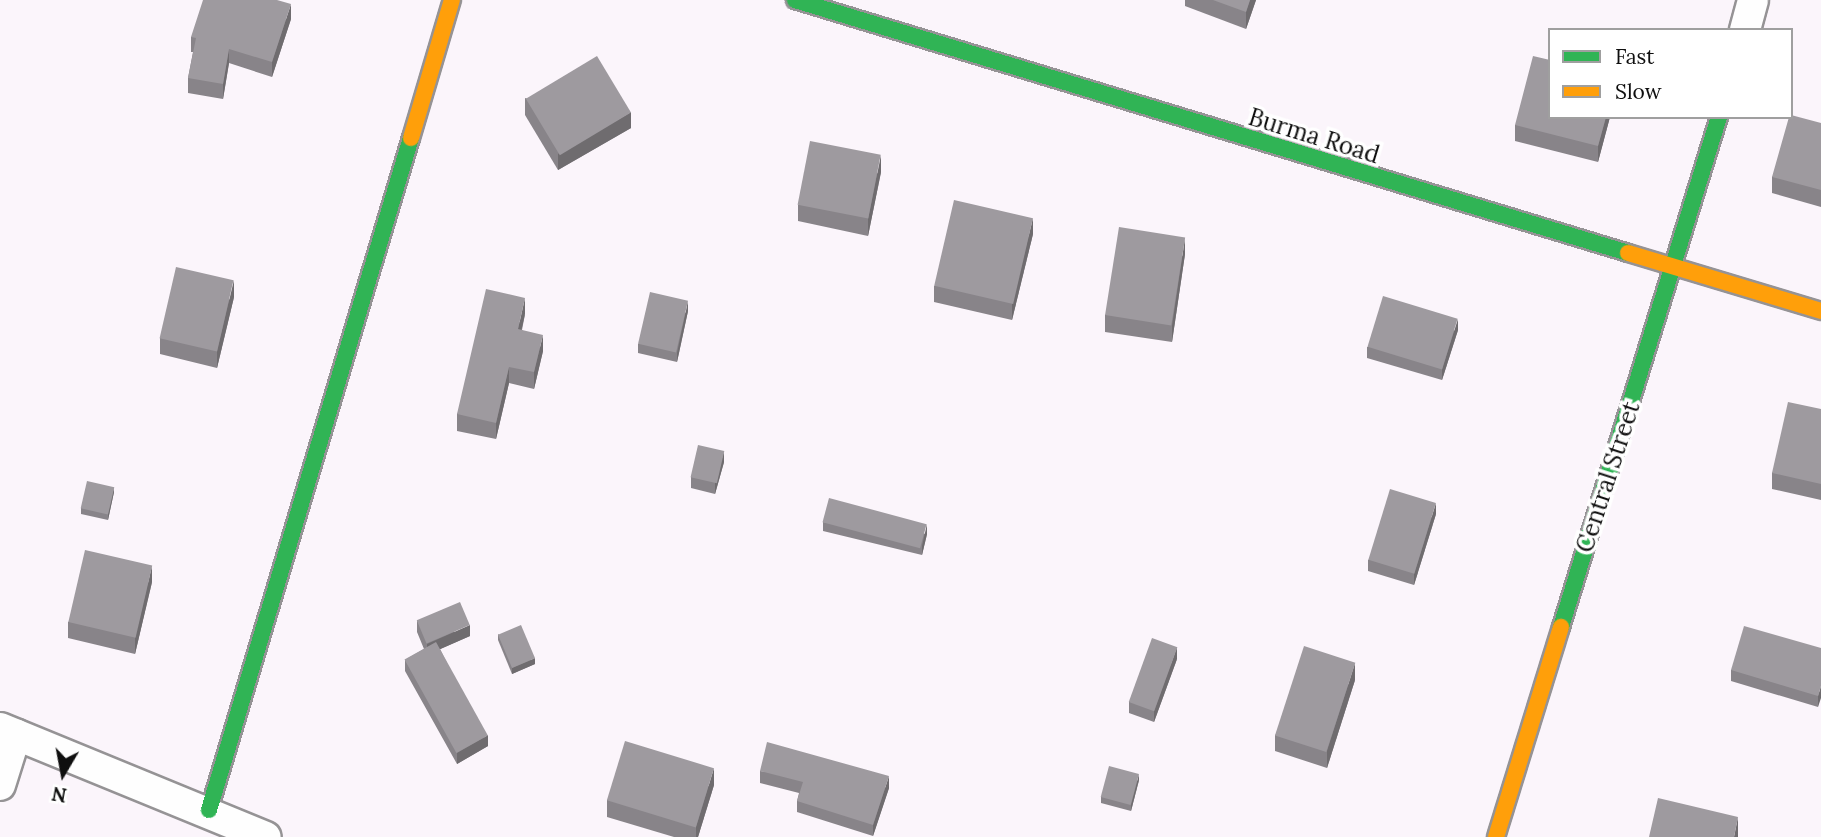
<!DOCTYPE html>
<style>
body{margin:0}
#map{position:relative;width:1821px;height:837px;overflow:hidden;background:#fbf5fb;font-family:Lora,serif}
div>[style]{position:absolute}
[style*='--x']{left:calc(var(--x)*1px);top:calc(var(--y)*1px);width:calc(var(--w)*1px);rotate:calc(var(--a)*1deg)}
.roads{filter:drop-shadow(2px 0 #959395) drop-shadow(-2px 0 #959395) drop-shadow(0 2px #959395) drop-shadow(0 -2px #959395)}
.street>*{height:30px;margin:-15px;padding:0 15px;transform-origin:15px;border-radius:15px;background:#fefefe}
.fast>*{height:16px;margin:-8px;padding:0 8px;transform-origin:8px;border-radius:8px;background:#30b455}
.slow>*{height:16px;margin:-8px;padding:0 8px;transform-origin:8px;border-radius:8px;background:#ff9f0a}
.wall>*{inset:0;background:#888489}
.shaded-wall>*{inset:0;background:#6f6c6f}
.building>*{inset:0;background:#9e9a9f;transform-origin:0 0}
span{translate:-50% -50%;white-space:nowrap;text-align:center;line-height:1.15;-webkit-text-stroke:7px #fff;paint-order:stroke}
.street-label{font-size:24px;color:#0f0f0f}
.legend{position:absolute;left:1548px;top:28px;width:245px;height:91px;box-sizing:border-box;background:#fff;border:2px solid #9f9f9f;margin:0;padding:9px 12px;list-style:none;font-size:21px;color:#0f0f0f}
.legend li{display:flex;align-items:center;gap:14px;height:35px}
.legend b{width:35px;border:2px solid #9f9f9f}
.north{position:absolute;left:28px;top:739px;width:70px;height:70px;-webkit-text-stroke:5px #fff;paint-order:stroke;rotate:190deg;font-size:19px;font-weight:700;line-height:28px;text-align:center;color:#0f0f0f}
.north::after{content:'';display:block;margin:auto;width:24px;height:32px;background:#0f0f0f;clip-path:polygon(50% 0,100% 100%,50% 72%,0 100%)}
</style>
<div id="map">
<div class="roads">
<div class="street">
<div style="--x:1745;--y:30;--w:31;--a:-75"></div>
<div style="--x:0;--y:728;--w:287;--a:22.3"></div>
<div style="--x:0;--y:785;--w:53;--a:-72.6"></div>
</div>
<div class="fast">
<div style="--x:795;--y:0;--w:871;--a:16.89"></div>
<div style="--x:1561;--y:627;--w:534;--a:-72.79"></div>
<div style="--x:209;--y:810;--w:702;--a:-73.27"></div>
</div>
<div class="slow">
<div style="--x:411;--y:138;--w:144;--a:-73.5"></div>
<div style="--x:1628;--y:253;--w:202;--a:16.7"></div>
<div style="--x:1496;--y:837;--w:220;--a:-72.8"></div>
</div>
</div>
<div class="wall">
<div style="clip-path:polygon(1185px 0,1256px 0,1246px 29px,1185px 6px)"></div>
<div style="clip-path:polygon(291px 19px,272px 77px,229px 63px,223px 99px,188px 93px,188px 78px,193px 52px,191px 52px,191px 37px)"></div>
<div style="clip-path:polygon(525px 98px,631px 128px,558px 170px,525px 115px)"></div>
<div style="clip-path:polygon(1610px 117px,1598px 162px,1515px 141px,1515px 125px)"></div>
<div style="clip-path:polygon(1821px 123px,1821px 207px,1772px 193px,1772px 177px)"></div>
<div style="clip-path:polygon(881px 172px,868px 236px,798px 221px,798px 205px)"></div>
<div style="clip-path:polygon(1033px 234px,1012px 320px,934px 302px,934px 286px)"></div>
<div style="clip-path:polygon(1185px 254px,1172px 342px,1105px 332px,1105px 315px)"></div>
<div style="clip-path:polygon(234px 297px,217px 368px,160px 354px,160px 338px)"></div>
<div style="clip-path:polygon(688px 311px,677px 362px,638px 353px,638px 344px)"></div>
<div style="clip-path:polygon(525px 314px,522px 330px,543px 351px,534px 389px,509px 383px,496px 439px,457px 431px,457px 414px)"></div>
<div style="clip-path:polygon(1458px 330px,1442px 380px,1367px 358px,1367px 347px)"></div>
<div style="clip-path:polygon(1821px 409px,1821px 500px,1772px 489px,1772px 473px)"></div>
<div style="clip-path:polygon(724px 462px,715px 494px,691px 488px,691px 477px)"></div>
<div style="clip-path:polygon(114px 492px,108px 520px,81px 514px,81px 508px)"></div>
<div style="clip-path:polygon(1436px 514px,1414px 585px,1368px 571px,1368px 560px)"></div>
<div style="clip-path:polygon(823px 522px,927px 534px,922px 555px,823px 531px)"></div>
<div style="clip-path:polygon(152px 582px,135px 654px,68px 638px,68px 622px)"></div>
<div style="clip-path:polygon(417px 621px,470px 636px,440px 649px,488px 746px,457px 764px,405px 671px,405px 660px,424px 649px,417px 632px)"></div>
<div style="clip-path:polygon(498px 634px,535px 664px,512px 674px,498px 640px)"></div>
<div style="clip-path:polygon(1821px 648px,1818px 707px,1731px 681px,1731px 670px)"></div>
<div style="clip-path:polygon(1177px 659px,1154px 722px,1129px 713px,1129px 702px)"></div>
<div style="clip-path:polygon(1355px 680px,1327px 768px,1275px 751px,1275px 735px)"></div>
<div style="clip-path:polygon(760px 771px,889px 788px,873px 836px,797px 812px,797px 801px,799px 793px,760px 783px)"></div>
<div style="clip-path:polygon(1139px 780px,1131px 811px,1101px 803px,1101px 797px)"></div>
<div style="clip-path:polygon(714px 785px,698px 837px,674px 837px,607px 817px,607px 800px)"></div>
</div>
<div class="shaded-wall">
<div style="clip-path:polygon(1250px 0,1256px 0,1246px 29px,1246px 12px)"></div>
<div style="clip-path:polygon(291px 4px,291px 19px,272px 77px,272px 62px)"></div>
<div style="clip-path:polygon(229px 49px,229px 63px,223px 99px,223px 84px)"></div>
<div style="clip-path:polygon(631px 112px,631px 128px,558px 170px,558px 154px)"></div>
<div style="clip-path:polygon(1606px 117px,1610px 117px,1598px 162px,1598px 146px)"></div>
<div style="clip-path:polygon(881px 155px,881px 172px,868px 236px,868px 219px)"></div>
<div style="clip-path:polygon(1033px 218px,1033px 234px,1012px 320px,1012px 304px)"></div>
<div style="clip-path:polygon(1185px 238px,1185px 254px,1172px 342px,1172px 326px)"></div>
<div style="clip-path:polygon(234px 280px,234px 297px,217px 368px,217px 351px)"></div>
<div style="clip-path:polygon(525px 298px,525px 314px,518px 345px,518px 329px)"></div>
<div style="clip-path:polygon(688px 301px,688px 311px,677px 362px,677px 353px)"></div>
<div style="clip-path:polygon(1458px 319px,1458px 330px,1442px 380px,1442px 369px)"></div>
<div style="clip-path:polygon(543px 335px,543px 351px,534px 389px,534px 372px)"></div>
<div style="clip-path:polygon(509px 367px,509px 383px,496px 439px,496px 423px)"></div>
<div style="clip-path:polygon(724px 451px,724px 462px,715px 494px,715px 483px)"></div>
<div style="clip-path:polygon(114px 487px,114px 492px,108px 520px,108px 514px)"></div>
<div style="clip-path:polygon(1436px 503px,1436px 514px,1414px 585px,1414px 574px)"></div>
<div style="clip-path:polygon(927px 524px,927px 534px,922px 555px,922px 546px)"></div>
<div style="clip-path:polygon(152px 566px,152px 582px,135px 654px,135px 637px)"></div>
<div style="clip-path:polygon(470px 625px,470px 636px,427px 655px,427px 644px)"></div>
<div style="clip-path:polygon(1177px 647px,1177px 659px,1154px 722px,1154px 711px)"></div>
<div style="clip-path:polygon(535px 658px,535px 664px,512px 674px,512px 668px)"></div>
<div style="clip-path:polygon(1355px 663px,1355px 680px,1327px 768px,1327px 751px)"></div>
<div style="clip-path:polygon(1821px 686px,1821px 698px,1818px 707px,1818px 696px)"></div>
<div style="clip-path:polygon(488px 735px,488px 746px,457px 764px,457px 753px)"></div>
<div style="clip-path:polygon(714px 768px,714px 785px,698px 837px,696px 837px,696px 827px)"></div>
<div style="clip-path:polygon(1139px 774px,1139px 780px,1131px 811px,1131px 805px)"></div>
<div style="clip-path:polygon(889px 776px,889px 788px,873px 836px,873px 825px)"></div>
<div style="clip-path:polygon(1738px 817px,1738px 837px,1734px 837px)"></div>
</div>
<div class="building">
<div style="clip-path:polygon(203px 0,277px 0,291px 4px,272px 62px,229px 49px,223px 84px,188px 78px,196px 38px,191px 37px)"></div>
<div style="clip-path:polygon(1213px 0,1250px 0,1246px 12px)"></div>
<div style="left:597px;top:56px;width:66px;height:83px;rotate:59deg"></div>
<div style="clip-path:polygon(1533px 56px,1550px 60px,1550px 117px,1606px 117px,1598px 146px,1515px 125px)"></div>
<div style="clip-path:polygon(1791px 115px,1821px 123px,1821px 190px,1772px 177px,1789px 117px,1791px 117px)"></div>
<div style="left:810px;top:141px;width:72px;height:65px;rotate:11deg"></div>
<div style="left:954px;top:200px;width:81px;height:88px;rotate:13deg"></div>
<div style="left:1119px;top:227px;width:67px;height:89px;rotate:9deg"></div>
<div style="left:176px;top:267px;width:59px;height:73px;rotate:13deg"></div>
<div style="clip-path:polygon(486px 289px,525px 298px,518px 329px,543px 335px,534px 372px,509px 367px,496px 423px,457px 414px)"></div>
<div style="left:650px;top:292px;width:39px;height:53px;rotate:13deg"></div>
<div style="left:1383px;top:296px;width:78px;height:53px;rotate:17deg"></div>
<div style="clip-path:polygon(1788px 402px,1821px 409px,1821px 484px,1772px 473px)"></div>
<div style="left:698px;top:445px;width:27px;height:33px;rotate:13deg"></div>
<div style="left:87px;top:481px;width:28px;height:28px;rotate:13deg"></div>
<div style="left:1390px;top:489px;width:48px;height:74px;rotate:17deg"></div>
<div style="left:829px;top:498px;width:101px;height:25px;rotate:15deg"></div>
<div style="left:85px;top:550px;width:69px;height:74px;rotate:13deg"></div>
<div style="left:460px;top:602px;width:25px;height:47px;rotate:67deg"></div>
<div style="left:521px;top:625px;width:36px;height:25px;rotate:67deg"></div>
<div style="clip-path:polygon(1744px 626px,1821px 648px,1821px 686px,1818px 696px,1731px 670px)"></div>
<div style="left:1152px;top:638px;width:27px;height:68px;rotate:20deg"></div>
<div style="left:436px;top:642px;width:107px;height:36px;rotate:61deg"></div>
<div style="left:1304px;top:646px;width:54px;height:94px;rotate:18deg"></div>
<div style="left:625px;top:741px;width:93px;height:62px;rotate:17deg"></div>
<div style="clip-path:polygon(767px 742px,889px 776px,873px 825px,797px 801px,803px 782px,760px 771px)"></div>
<div style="left:1109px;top:766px;width:31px;height:32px;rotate:15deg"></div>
<div style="clip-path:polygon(1658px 798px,1738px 817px,1734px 837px,1649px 837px)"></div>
</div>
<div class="street-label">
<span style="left:1314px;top:136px;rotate:17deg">Burma Road</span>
<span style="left:1608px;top:477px;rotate:-72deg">Central Street</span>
</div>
<ul class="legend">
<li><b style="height:9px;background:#30b455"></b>Fast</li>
<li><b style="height:9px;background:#ff9f0a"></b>Slow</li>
</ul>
<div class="north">N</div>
</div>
